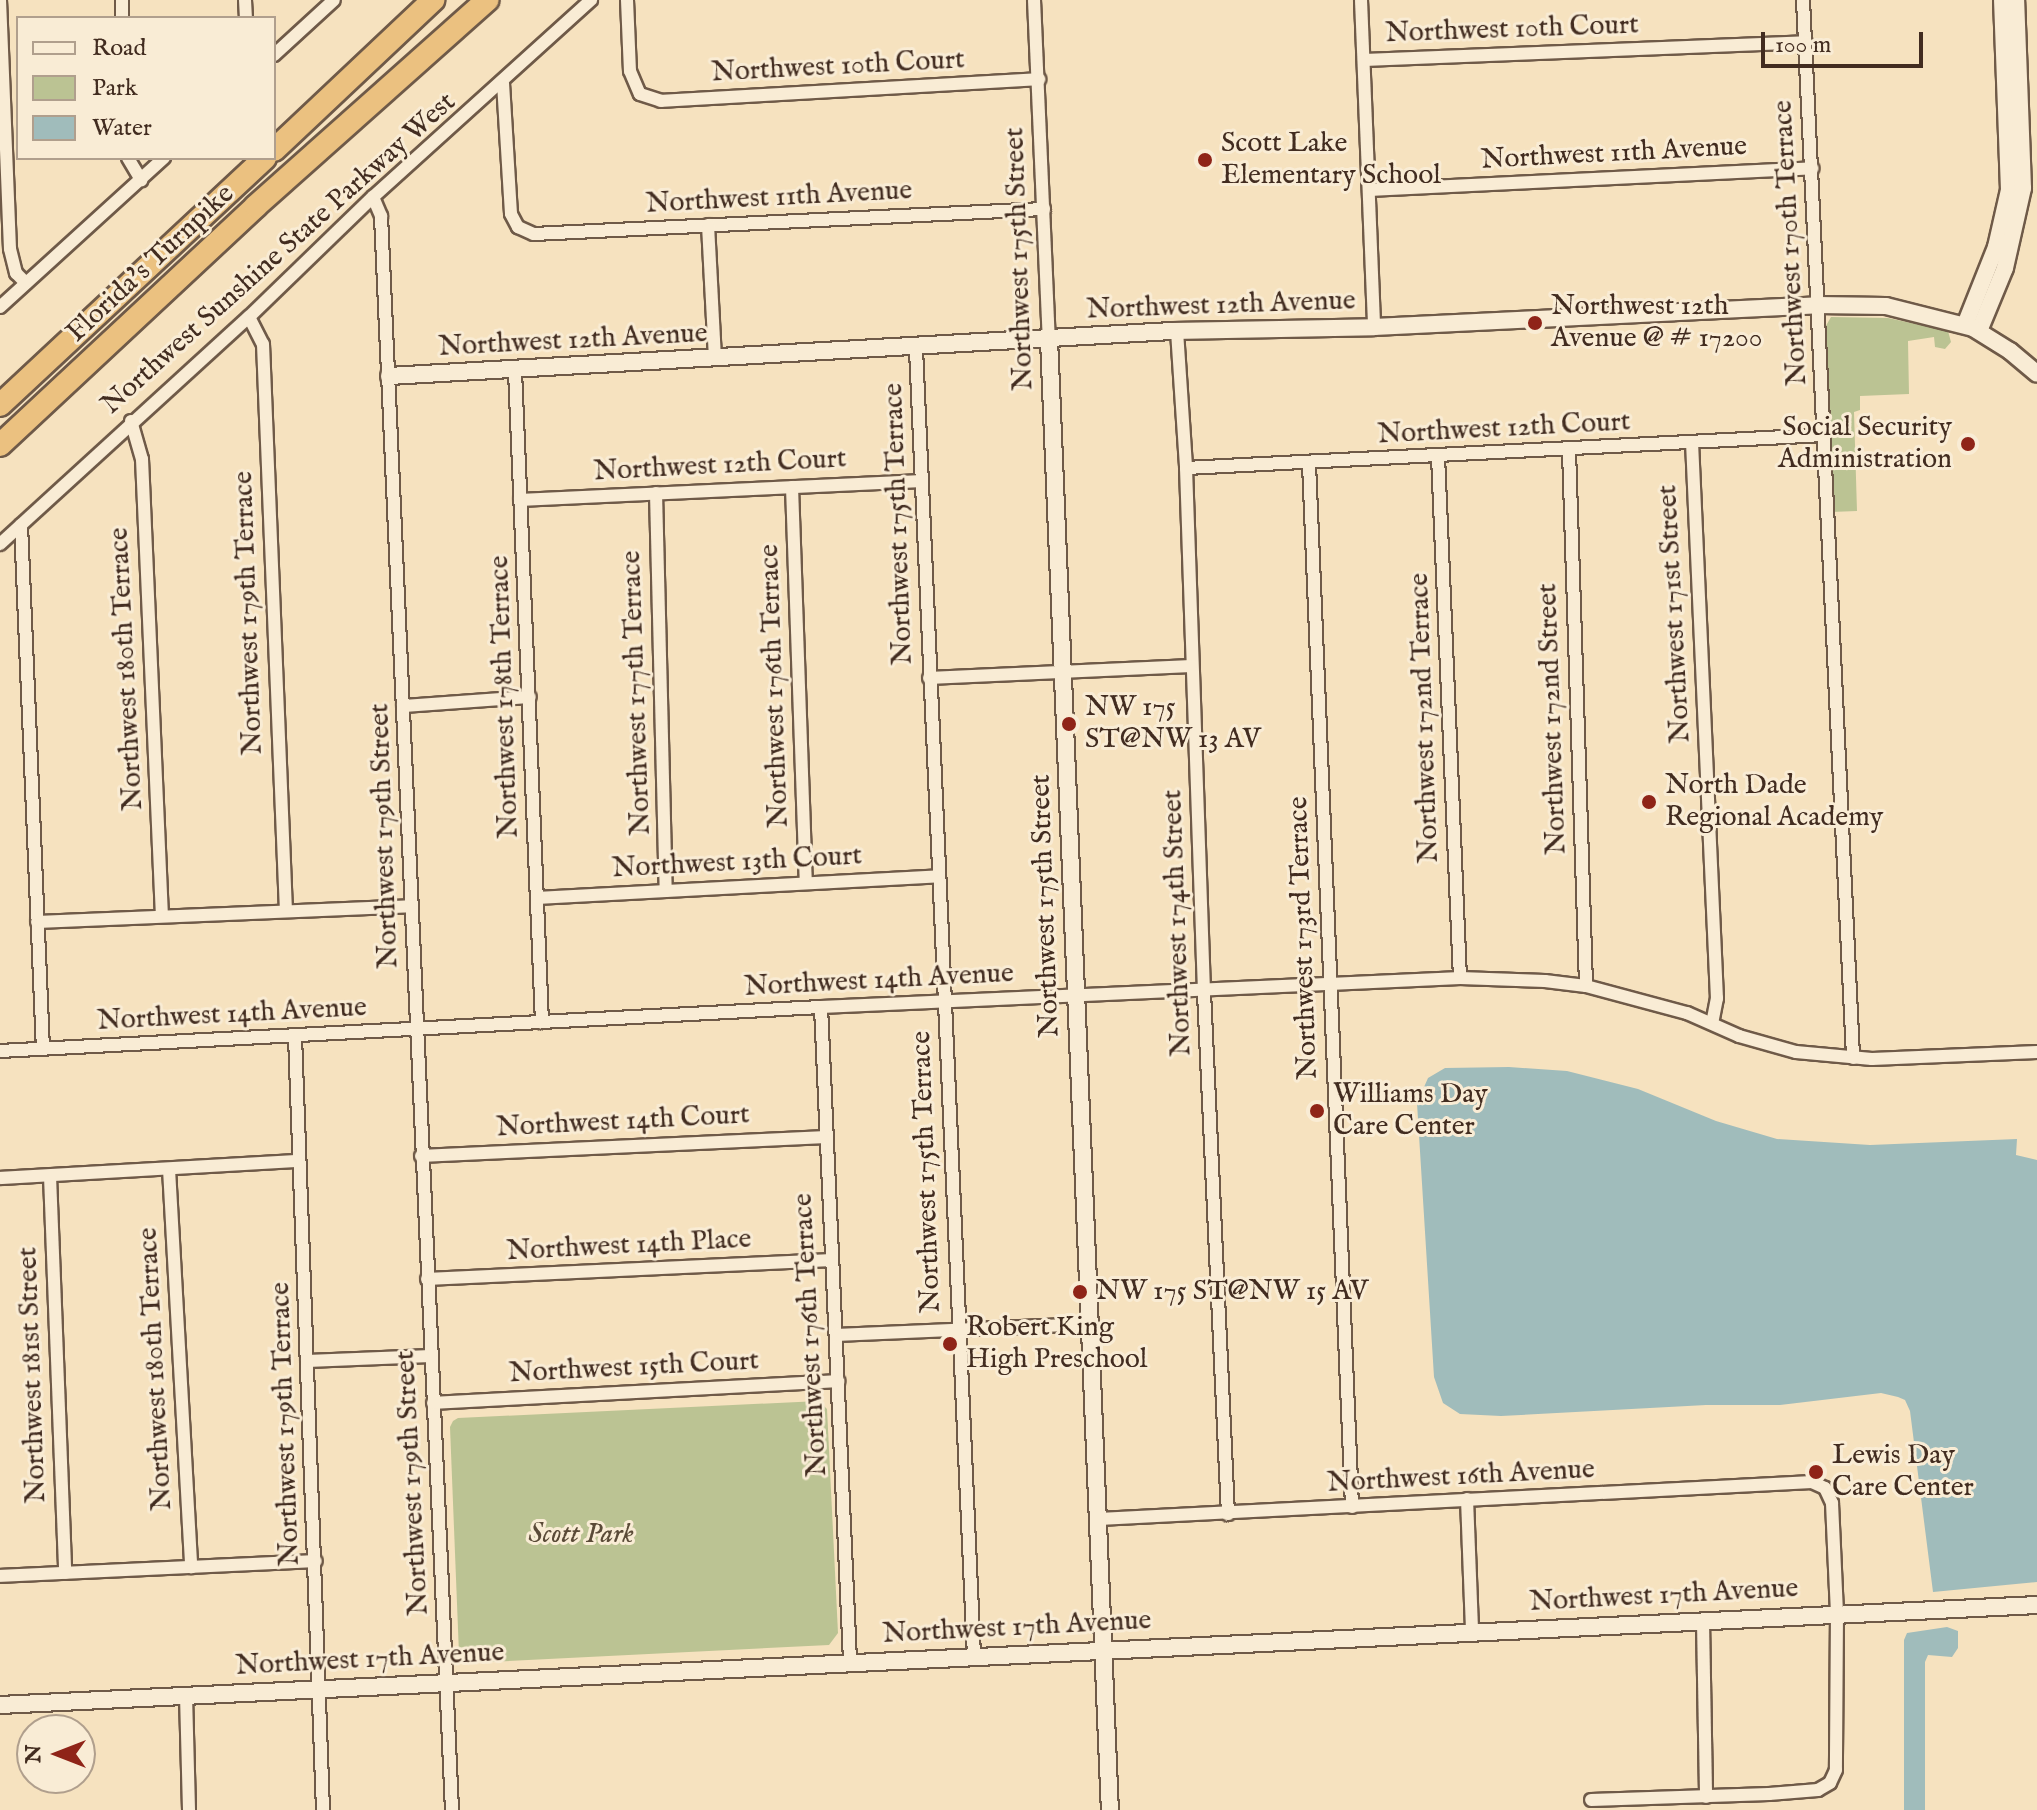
<!DOCTYPE html>
<style>
body{margin:0}
#map{position:relative;width:2037px;height:1810px;overflow:hidden;background:#f6e2bf;font-family:"IM FELL English",serif}
div>[style]{position:absolute}
[style*='--x']{left:calc(var(--x)*1px);top:calc(var(--y)*1px);width:calc(var(--w)*1px);rotate:calc(var(--a)*1deg)}
.green>*{inset:0;background:#bbc393}
.water>*{inset:0;background:#a0bcbb}
.roads{filter:drop-shadow(2px 0 #6f5a48) drop-shadow(-2px 0 #6f5a48) drop-shadow(0 2px #6f5a48) drop-shadow(0 -2px #6f5a48)}
.street>*{height:12px;margin:-6px;padding:0 6px;transform-origin:6px;border-radius:6px;background:#f9ecd5}
.secondary>*{height:16px;margin:-8px;padding:0 8px;transform-origin:8px;border-radius:8px;background:#f9ecd5}
.highway>*{height:22px;margin:-11px;padding:0 11px;transform-origin:11px;border-radius:11px;background:#ebc180}
.dots>*{width:22px;height:22px;translate:-50% -50%;box-sizing:border-box;border:4px solid #f9ecd5;border-radius:50%}
span{translate:-50% -50%;white-space:nowrap;text-align:center;line-height:1.15;-webkit-text-stroke:6px #f9ecd5;paint-order:stroke}
.street-label{font-size:28px;color:#422c20}
.poi-label{font-size:28px;color:#422c20}
.left{translate:0 -50%;text-align:left}
.right{translate:-100% -50%;text-align:right}
.park-label{font-size:28px;color:#5a4a37;font-style:italic}
.legend{position:absolute;left:16px;top:16px;width:260px;height:144px;box-sizing:border-box;background:#f9ecd5;border:2px solid #b09f8d;margin:0;padding:10px 14px;list-style:none;font-size:24px;color:#422c20}
.legend li{display:flex;align-items:center;gap:16px;height:40px}
.legend b{width:40px;border:2px solid #b09f8d}
.north{position:absolute;left:16px;top:1714px;width:80px;height:80px;box-sizing:border-box;background:#f9ecd5;border:2px solid #b09f8d;border-radius:50%;rotate:270deg;font-size:22px;font-weight:700;line-height:32px;text-align:center;color:#422c20}
.north::after{content:'';display:block;margin:auto;width:28px;height:36px;background:#8f2418;clip-path:polygon(50% 0,100% 100%,50% 72%,0 100%)}
.scale{position:absolute;left:1761px;top:32px;width:162px;height:36px;box-sizing:border-box;border:4px solid #422c20;border-top:0;padding-left:10px;font-size:24px;line-height:28px;white-space:nowrap;color:#422c20;-webkit-text-stroke:6px #f9ecd5;paint-order:stroke}
</style>
<div id="map">
<div class="green">
<div style="clip-path:polygon(1831px 317px,1888px 318px,1948px 331px,1951px 342px,1945px 349px,1935px 347px,1934px 337px,1908px 341px,1909px 394px,1860px 396px,1860px 410px,1854px 412px,1857px 511px,1831px 512px,1823px 331px)"></div>
<div style="clip-path:polygon(819px 1401px,827px 1409px,838px 1633px,829px 1645px,470px 1663px,463px 1660px,459px 1654px,450px 1427px,453px 1421px,458px 1418px)"></div>
</div>
<div class="water">
<div style="clip-path:polygon(1509px 1067px,1567px 1071px,1638px 1089px,1716px 1121px,1777px 1139px,1870px 1145px,2017px 1139px,2016px 1155px,2037px 1160px,2037px 1582px,1933px 1592px,1910px 1411px,1905px 1400px,1898px 1397px,1881px 1393px,1780px 1405px,1706px 1405px,1501px 1416px,1460px 1414px,1443px 1403px,1434px 1377px,1417px 1103px,1428px 1078px,1445px 1068px)"></div>
<div style="clip-path:polygon(1947px 1627px,1958px 1631px,1958px 1648px,1952px 1657px,1928px 1655px,1925px 1662px,1925px 1810px,1904px 1810px,1904px 1640px,1907px 1633px)"></div>
</div>
<div class="roads">
<div class="street">
<div style="--x:0;--y:0;--w:249;--a:87.7"></div>
<div style="--x:10;--y:249;--w:25;--a:76"></div>
<div style="--x:16;--y:273;--w:14;--a:45"></div>
<div style="--x:122;--y:0;--w:18;--a:90"></div>
<div style="--x:245;--y:0;--w:18;--a:87"></div>
<div style="--x:627;--y:0;--w:71;--a:87.6"></div>
<div style="--x:630;--y:71;--w:25;--a:67"></div>
<div style="--x:640;--y:94;--w:22;--a:18"></div>
<div style="--x:661;--y:101;--w:379;--a:-3.3"></div>
<div style="--x:1034;--y:0;--w:339;--a:87.5"></div>
<div style="--x:1361;--y:0;--w:327;--a:87.7"></div>
<div style="--x:1803;--y:0;--w:1059;--a:87.29"></div>
<div style="--x:274;--y:55;--w:81;--a:-42.5"></div>
<div style="--x:1364;--y:60;--w:442;--a:-2.3"></div>
<div style="--x:503;--y:83;--w:131;--a:86.5"></div>
<div style="--x:511;--y:214;--w:15;--a:62"></div>
<div style="--x:518;--y:227;--w:17;--a:24"></div>
<div style="--x:534;--y:234;--w:511;--a:-2.81"></div>
<div style="--x:128;--y:158;--w:26;--a:59"></div>
<div style="--x:1370;--y:190;--w:443;--a:-2.8"></div>
<div style="--x:373;--y:197;--w:21;--a:67"></div>
<div style="--x:381;--y:216;--w:1596;--a:87.45"></div>
<div style="--x:708;--y:225;--w:134;--a:87"></div>
<div style="--x:0;--y:307;--w:222;--a:-42.3"></div>
<div style="--x:249;--y:317;--w:30;--a:63"></div>
<div style="--x:263;--y:344;--w:567;--a:87.68"></div>
<div style="--x:1177;--y:331;--w:137;--a:86.2"></div>
<div style="--x:1186;--y:468;--w:524;--a:88.03"></div>
<div style="--x:1204;--y:992;--w:523;--a:87.37"></div>
<div style="--x:916;--y:349;--w:1309;--a:87.46"></div>
<div style="--x:515;--y:370;--w:653;--a:87.63"></div>
<div style="--x:131;--y:421;--w:40;--a:74"></div>
<div style="--x:142;--y:459;--w:457;--a:87.5"></div>
<div style="--x:1692;--y:442;--w:557;--a:87.43"></div>
<div style="--x:1717;--y:998;--w:25;--a:101"></div>
<div style="--x:1569;--y:450;--w:536;--a:88.18"></div>
<div style="--x:1438;--y:456;--w:522;--a:87.59"></div>
<div style="--x:1309;--y:463;--w:1045;--a:87.64"></div>
<div style="--x:1186;--y:468;--w:639;--a:-2.96"></div>
<div style="--x:792;--y:487;--w:396;--a:88"></div>
<div style="--x:656;--y:493;--w:398;--a:88.6"></div>
<div style="--x:520;--y:500;--w:402;--a:-2.7"></div>
<div style="--x:21;--y:525;--w:524;--a:87.6"></div>
<div style="--x:0;--y:544;--w:337;--a:-42.4"></div>
<div style="--x:249;--y:317;--w:173;--a:-44.1"></div>
<div style="--x:373;--y:197;--w:294;--a:-42.1"></div>
<div style="--x:929;--y:678;--w:262;--a:-2.6"></div>
<div style="--x:403;--y:706;--w:127;--a:-4.1"></div>
<div style="--x:538;--y:898;--w:401;--a:-3.1"></div>
<div style="--x:37;--y:922;--w:374;--a:-2.4"></div>
<div style="--x:821;--y:1007;--w:655;--a:87.46"></div>
<div style="--x:295;--y:1036;--w:775;--a:87.93"></div>
<div style="--x:0;--y:1051;--w:822;--a:-3.07"></div>
<div style="--x:821;--y:1007;--w:640;--a:-2.6"></div>
<div style="--x:1460;--y:978;--w:85;--a:2"></div>
<div style="--x:1545;--y:981;--w:41;--a:7"></div>
<div style="--x:1586;--y:986;--w:105;--a:15"></div>
<div style="--x:1687;--y:1013;--w:57;--a:23.9"></div>
<div style="--x:1739;--y:1036;--w:59;--a:15.7"></div>
<div style="--x:1796;--y:1052;--w:76;--a:5.3"></div>
<div style="--x:1872;--y:1059;--w:165;--a:-2.4"></div>
<div style="--x:421;--y:1156;--w:405;--a:-2.7"></div>
<div style="--x:169;--y:1169;--w:399;--a:86.8"></div>
<div style="--x:50;--y:1176;--w:397;--a:87.8"></div>
<div style="--x:0;--y:1178;--w:299;--a:-3.3"></div>
<div style="--x:427;--y:1279;--w:405;--a:-2.7"></div>
<div style="--x:836;--y:1335;--w:254;--a:-2.5"></div>
<div style="--x:307;--y:1361;--w:124;--a:-2.3"></div>
<div style="--x:433;--y:1403;--w:406;--a:-3.1"></div>
<div style="--x:1467;--y:1499;--w:132;--a:87.8"></div>
<div style="--x:1099;--y:1519;--w:714;--a:-2.97"></div>
<div style="--x:1812;--y:1482;--w:14;--a:25"></div>
<div style="--x:1825;--y:1488;--w:17;--a:65"></div>
<div style="--x:1832;--y:1503;--w:110;--a:87.4"></div>
<div style="--x:1837;--y:1613;--w:157;--a:90.4"></div>
<div style="--x:1836;--y:1770;--w:14;--a:115"></div>
<div style="--x:1830;--y:1783;--w:14;--a:150"></div>
<div style="--x:1818;--y:1790;--w:49;--a:175.3"></div>
<div style="--x:1769;--y:1794;--w:178;--a:178.1"></div>
<div style="--x:0;--y:1576;--w:316;--a:-2.7"></div>
<div style="--x:1703;--y:1621;--w:176;--a:89"></div>
<div style="--x:186;--y:1695;--w:115;--a:88.5"></div>
</div>
<div class="secondary">
<div style="--x:1965;--y:325;--w:84;--a:-68.3"></div>
<div style="--x:1996;--y:247;--w:58;--a:-77.2"></div>
<div style="--x:2009;--y:190;--w:190;--a:-92.1"></div>
<div style="--x:1979;--y:331;--w:68;--a:-67.6"></div>
<div style="--x:2005;--y:268;--w:82;--a:-77.3"></div>
<div style="--x:2023;--y:188;--w:188;--a:-92.1"></div>
<div style="--x:1049;--y:339;--w:1472;--a:87.63"></div>
<div style="--x:389;--y:376;--w:785;--a:-3.29"></div>
<div style="--x:1173;--y:331;--w:201;--a:-1.1"></div>
<div style="--x:1374;--y:327;--w:445;--a:-2.8"></div>
<div style="--x:1818;--y:305;--w:68;--a:0.8"></div>
<div style="--x:1886;--y:306;--w:90;--a:14.2"></div>
<div style="--x:1973;--y:328;--w:44;--a:31.9"></div>
<div style="--x:2010;--y:351;--w:35;--a:40"></div>
<div style="--x:0;--y:1705;--w:2039;--a:-2.81"></div>
</div>
<div class="highway">
<div style="--x:274;--y:150;--w:219;--a:-43.3"></div>
<div style="--x:0;--y:405;--w:362;--a:-43"></div>
<div style="--x:0;--y:445;--w:350;--a:-43"></div>
<div style="--x:256;--y:206;--w:310;--a:-41.7"></div>
</div>
</div>
<div class="dots">
<div style="left:1205px;top:160px;background:#8f2418"></div>
<div style="left:1535px;top:323px;background:#8f2418"></div>
<div style="left:1968px;top:444px;background:#8f2418"></div>
<div style="left:1069px;top:724px;background:#8f2418"></div>
<div style="left:1649px;top:802px;background:#8f2418"></div>
<div style="left:1317px;top:1111px;background:#8f2418"></div>
<div style="left:1080px;top:1292px;background:#8f2418"></div>
<div style="left:950px;top:1344px;background:#8f2418"></div>
<div style="left:1816px;top:1472px;background:#8f2418"></div>
</div>
<div class="street-label">
<span style="left:1512px;top:30px;rotate:-2deg">Northwest 10th Court</span>
<span style="left:838px;top:67px;rotate:-3deg">Northwest 10th Court</span>
<span style="left:1614px;top:154px;rotate:-3deg">Northwest 11th Avenue</span>
<span style="left:779px;top:198px;rotate:-3deg">Northwest 11th Avenue</span>
<span style="left:1791px;top:243px;rotate:-93deg">Northwest 170th Terrace</span>
<span style="left:279px;top:254px;rotate:-42deg">Northwest Sunshine State Parkway West</span>
<span style="left:1020px;top:259px;rotate:-92deg">Northwest 175th Street</span>
<span style="left:151px;top:264px;rotate:-43deg">Florida's Turnpike</span>
<span style="left:1221px;top:306px;rotate:-2deg">Northwest 12th Avenue</span>
<span style="left:573px;top:341px;rotate:-3deg">Northwest 12th Avenue</span>
<span style="left:1504px;top:429px;rotate:-3deg">Northwest 12th Court</span>
<span style="left:720px;top:466px;rotate:-3deg">Northwest 12th Court</span>
<span style="left:899px;top:524px;rotate:-92deg">Northwest 175th Terrace</span>
<span style="left:249px;top:613px;rotate:-92deg">Northwest 179th Terrace</span>
<span style="left:1675px;top:614px;rotate:-93deg">Northwest 171st Street</span>
<span style="left:127px;top:669px;rotate:-93deg">Northwest 180th Terrace</span>
<span style="left:775px;top:686px;rotate:-92deg">Northwest 176th Terrace</span>
<span style="left:637px;top:693px;rotate:-92deg">Northwest 177th Terrace</span>
<span style="left:505px;top:697px;rotate:-92deg">Northwest 178th Terrace</span>
<span style="left:1425px;top:718px;rotate:-92deg">Northwest 172nd Terrace</span>
<span style="left:1553px;top:719px;rotate:-92deg">Northwest 172nd Street</span>
<span style="left:385px;top:836px;rotate:-92deg">Northwest 179th Street</span>
<span style="left:737px;top:863px;rotate:-3deg">Northwest 13th Court</span>
<span style="left:1046px;top:906px;rotate:-92deg">Northwest 175th Street</span>
<span style="left:1178px;top:923px;rotate:-92deg">Northwest 174th Street</span>
<span style="left:1304px;top:938px;rotate:-92deg">Northwest 173rd Terrace</span>
<span style="left:879px;top:981px;rotate:-3deg">Northwest 14th Avenue</span>
<span style="left:232px;top:1015px;rotate:-3deg">Northwest 14th Avenue</span>
<span style="left:623px;top:1122px;rotate:-3deg">Northwest 14th Court</span>
<span style="left:927px;top:1172px;rotate:-92deg">Northwest 175th Terrace</span>
<span style="left:629px;top:1246px;rotate:-3deg">Northwest 14th Place</span>
<span style="left:811px;top:1335px;rotate:-93deg">Northwest 176th Terrace</span>
<span style="left:634px;top:1368px;rotate:-3deg">Northwest 15th Court</span>
<span style="left:156px;top:1369px;rotate:-93deg">Northwest 180th Terrace</span>
<span style="left:33px;top:1375px;rotate:-92deg">Northwest 181st Street</span>
<span style="left:286px;top:1424px;rotate:-92deg">Northwest 179th Terrace</span>
<span style="left:1461px;top:1477px;rotate:-3deg">Northwest 16th Avenue</span>
<span style="left:413px;top:1483px;rotate:-93deg">Northwest 179th Street</span>
<span style="left:1664px;top:1596px;rotate:-3deg">Northwest 17th Avenue</span>
<span style="left:1017px;top:1628px;rotate:-3deg">Northwest 17th Avenue</span>
<span style="left:370px;top:1660px;rotate:-3deg">Northwest 17th Avenue</span>
</div>
<div class="poi-label">
<span class="left" style="left:1221px;top:160px">Scott Lake<br>Elementary School</span>
<span class="left" style="left:1551px;top:323px">Northwest 12th<br>Avenue @ # 17200</span>
<span class="right" style="left:1952px;top:444px">Social Security<br>Administration</span>
<span class="left" style="left:1085px;top:724px">NW 175<br>ST@NW 13 AV</span>
<span class="left" style="left:1665px;top:802px">North Dade<br>Regional Academy</span>
<span class="left" style="left:1333px;top:1111px">Williams Day<br>Care Center</span>
<span class="left" style="left:1096px;top:1292px">NW 175 ST@NW 15 AV</span>
<span class="left" style="left:966px;top:1344px">Robert King<br>High Preschool</span>
<span class="left" style="left:1832px;top:1472px">Lewis Day<br>Care Center</span>
</div>
<div class="park-label">
<span style="left:581px;top:1535px">Scott Park</span>
</div>
<ul class="legend">
<li><b style="height:10px;background:#f9ecd5"></b>Road</li>
<li><b style="height:22px;background:#bbc393"></b>Park</li>
<li><b style="height:22px;background:#a0bcbb"></b>Water</li>
</ul>
<div class="north">N</div>
<div class="scale">100 m</div>
</div>
